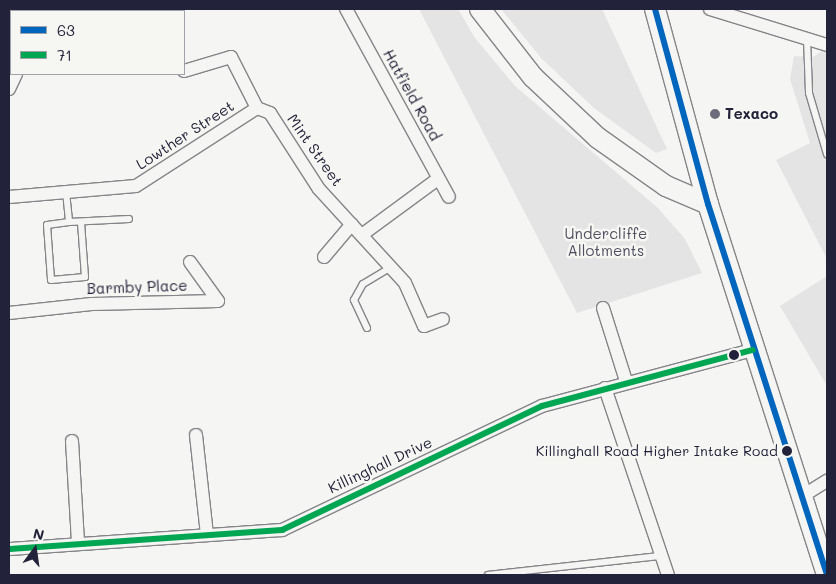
<!DOCTYPE html>
<style>
body{margin:0}
#map{position:relative;width:836px;height:584px;overflow:hidden;background:#f5f5f3;font-family:Mali,sans-serif}
div>[style]{position:absolute}
[style*='--x']{left:calc(var(--x)*1px);top:calc(var(--y)*1px);width:calc(var(--w)*1px);rotate:calc(var(--a)*1deg)}
.green>*{inset:0;background:#e4e4e4}
.roads{filter:drop-shadow(1px 0 #858589) drop-shadow(-1px 0 #858589) drop-shadow(0 1px #858589) drop-shadow(0 -1px #858589)}
.service>*{height:6px;margin:-3px;padding:0 3px;transform-origin:3px;border-radius:3px;background:#f5f5f3}
.minor>*{height:12px;margin:-6px;padding:0 6px;transform-origin:6px;border-radius:6px;background:#f5f5f3}
.primary>*{height:20px;margin:-10px;padding:0 10px;transform-origin:10px;border-radius:10px;background:#f5f5f3}
.trunk>*{height:20px;margin:-10px;padding:0 10px;transform-origin:10px;border-radius:10px;background:#f5f5f3}
.bus-1>*{height:6px;margin:-3px;padding:0 3px;transform-origin:3px;border-radius:3px;background:#0065bd}
.bus-2>*{height:6px;margin:-3px;padding:0 3px;transform-origin:3px;border-radius:3px;background:#00a651}
.dots>*{width:14px;height:14px;translate:-50% -50%;box-sizing:border-box;border:2px solid #f6f6f2;border-radius:50%}
span{translate:-50% -50%;white-space:nowrap;text-align:center;line-height:1.15;-webkit-text-stroke:5px #f6f6f2;paint-order:stroke}
.bus-label{font-size:14px;color:#22223b}
.right{translate:-100% -50%;text-align:right}
.street-label{font-size:15px;color:#22223b}
.poi-label{font-size:15px;color:#22223b;font-weight:700}
.left{translate:0 -50%;text-align:left}
.park-label{font-size:15px;color:#4f4f62}
.frame{position:absolute;inset:0;border:10px solid #22223b;pointer-events:none}
.legend{position:absolute;left:10px;top:10px;width:175px;height:65px;box-sizing:border-box;background:#f6f6f2;border:1px solid #a1a1a9;margin:0;padding:6px 9px;list-style:none;font-size:15px;color:#22223b}
.legend li{display:flex;align-items:center;gap:10px;height:25px}
.legend b{width:25px;border:1px solid #a1a1a9}
.north{position:absolute;left:10px;top:524px;width:50px;height:50px;-webkit-text-stroke:4px #f6f6f2;paint-order:stroke;rotate:14deg;font-size:14px;font-weight:700;line-height:20px;text-align:center;color:#22223b}
.north::after{content:'';display:block;margin:auto;width:18px;height:22px;background:#22223b;clip-path:polygon(50% 0,100% 100%,50% 72%,0 100%)}
</style>
<div id="map">
<div class="green">
<div style="clip-path:polygon(419px 9px,458px 9px,475px 38px,515px 86px,658px 208px,685px 239px,702px 273px,577px 313px)"></div>
<div style="clip-path:polygon(501px 9px,602px 9px,667px 149px,656px 153px,594px 108px,542px 59px)"></div>
<div style="clip-path:polygon(825px 49px,827px 50px,827px 259px,776px 160px,810px 143px,790px 79px,794px 56px,813px 57px)"></div>
<div style="clip-path:polygon(827px 276px,827px 386px,780px 306px)"></div>
</div>
<div class="roads">
<div class="service">
<div style="--x:807;--y:38;--w:55;--a:87.9"></div>
<div style="--x:809;--y:93;--w:64;--a:73.6"></div>
<div style="--x:66;--y:192;--w:30;--a:84"></div>
<div style="--x:69;--y:222;--w:60;--a:-2.9"></div>
<div style="--x:69;--y:222;--w:22;--a:172"></div>
<div style="--x:47;--y:225;--w:55;--a:85.8"></div>
<div style="--x:51;--y:280;--w:34;--a:-5"></div>
<div style="--x:85;--y:277;--w:55;--a:-94.2"></div>
<div style="--x:367;--y:328;--w:31;--a:-115"></div>
<div style="--x:354;--y:300;--w:18;--a:-61"></div>
<div style="--x:363;--y:284;--w:33;--a:-31"></div>
<div style="--x:488;--y:575;--w:174;--a:-6.3"></div>
</div>
<div class="minor">
<div style="--x:9;--y:9;--w:4;--a:63"></div>
<div style="--x:346;--y:9;--w:214;--a:61.3"></div>
<div style="--x:710;--y:9;--w:122;--a:17.1"></div>
<div style="--x:43;--y:11;--w:2;--a:-90"></div>
<div style="--x:184;--y:71;--w:49;--a:-16.6"></div>
<div style="--x:231;--y:57;--w:57;--a:63"></div>
<div style="--x:257;--y:108;--w:14;--a:21"></div>
<div style="--x:270;--y:113;--w:90;--a:57.2"></div>
<div style="--x:319;--y:189;--w:127;--a:47.5"></div>
<div style="--x:405;--y:283;--w:47;--a:66.2"></div>
<div style="--x:424;--y:326;--w:20;--a:-20"></div>
<div style="--x:9;--y:89;--w:17;--a:-65"></div>
<div style="--x:9;--y:197;--w:127;--a:-5"></div>
<div style="--x:136;--y:186;--w:144;--a:-32.8"></div>
<div style="--x:363;--y:234;--w:93;--a:-36.3"></div>
<div style="--x:324;--y:257;--w:43;--a:-49.7"></div>
<div style="--x:603;--y:308;--w:77;--a:72.5"></div>
<div style="--x:9;--y:313;--w:83;--a:-6.2"></div>
<div style="--x:92;--y:304;--w:126;--a:-1.4"></div>
<div style="--x:218;--y:301;--w:48;--a:-125.7"></div>
<div style="--x:605;--y:388;--w:197;--a:71.4"></div>
<div style="--x:196;--y:435;--w:100;--a:83.7"></div>
<div style="--x:72;--y:441;--w:101;--a:86.6"></div>
<div style="--x:801;--y:497;--w:31;--a:-32"></div>
<div style="--x:9;--y:549;--w:274;--a:-4"></div>
<div style="--x:282;--y:530;--w:288;--a:-25.5"></div>
<div style="--x:542;--y:406;--w:218;--a:-14.9"></div>
</div>
<div class="primary">
<div style="--x:82;--y:11;--w:5;--a:-22"></div>
<div style="--x:9;--y:48;--w:2;--a:-27"></div>
</div>
<div class="trunk">
<div style="--x:480;--y:9;--w:86;--a:52.1"></div>
<div style="--x:533;--y:77;--w:89;--a:43.2"></div>
<div style="--x:598;--y:138;--w:83;--a:35.2"></div>
<div style="--x:666;--y:186;--w:46;--a:23.2"></div>
<div style="--x:655;--y:9;--w:202;--a:74.8"></div>
<div style="--x:708;--y:204;--w:389;--a:72.2"></div>
</div>
</div>
<div class="bus-1">
<div style="--x:655;--y:9;--w:202;--a:74.8"></div>
<div style="--x:708;--y:204;--w:389;--a:72.2"></div>
</div>
<div class="bus-2">
<div style="--x:9;--y:549;--w:274;--a:-4"></div>
<div style="--x:282;--y:530;--w:288;--a:-25.5"></div>
<div style="--x:542;--y:406;--w:218;--a:-14.9"></div>
</div>
<div class="dots">
<div style="left:715px;top:114px;background:#6c6c7b"></div>
<div style="left:734px;top:355px;background:#22223b"></div>
<div style="left:787px;top:451px;background:#22223b"></div>
</div>
<div class="bus-label">
<span class="right" style="left:778px;top:451px">Killinghall Road Higher Intake Road</span>
</div>
<div class="street-label">
<span style="left:412px;top:95px;rotate:61deg">Hatfield Road</span>
<span style="left:185px;top:135px;rotate:-33deg">Lowther Street</span>
<span style="left:315px;top:150px;rotate:55deg">Mint Street</span>
<span style="left:137px;top:287px;rotate:-2deg">Barmby Place</span>
<span style="left:380px;top:465px;rotate:-25deg">Killinghall Drive</span>
</div>
<div class="poi-label">
<span class="left" style="left:725px;top:114px">Texaco</span>
</div>
<div class="park-label">
<span style="left:606px;top:242px">Undercliffe<br>Allotments</span>
</div>
<div class="frame"></div>
<ul class="legend">
<li><b style="height:6px;background:#0065bd"></b>63</li>
<li><b style="height:6px;background:#00a651"></b>71</li>
</ul>
<div class="north">N</div>
</div>
